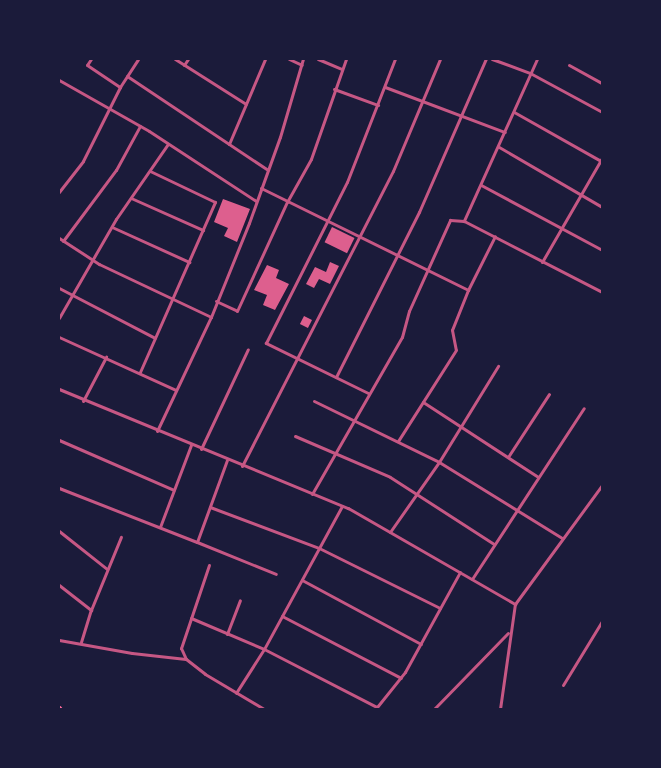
<!DOCTYPE html>
<style>
body{margin:0}
#map{position:relative;width:661px;height:768px;overflow:hidden;background:#1b1b3a;font-family:"Public Sans",sans-serif}
div>[style]{position:absolute}
[style*='--x']{left:calc(var(--x)*1px);top:calc(var(--y)*1px);width:calc(var(--w)*1px);rotate:calc(var(--a)*1deg)}
.building>*{inset:0;background:#dd5f8e;transform-origin:0 0}
.minor>*{height:3px;margin:-1.5px;padding:0 1.5px;transform-origin:1.5px;border-radius:1.5px;background:#c65784}
.trunk>*{height:5px;margin:-2.5px;padding:0 2.5px;transform-origin:2.5px;border-radius:2.5px;background:#ff6b9d}
span{translate:-50% -50%;white-space:nowrap;text-align:center;line-height:1.15;-webkit-text-stroke:5px #1b1b3a;paint-order:stroke}
.frame{position:absolute;inset:0;border:60px solid #1b1b3a;pointer-events:none}
</style>
<div id="map">
<div class="building">
<div style="clip-path:polygon(223px 199px,250px 209px,237px 242px,224px 236px,228px 228px,214px 222px)"></div>
<div style="left:332px;top:227px;width:25px;height:17px;rotate:26deg"></div>
<div style="clip-path:polygon(330px 262px,339px 266px,330px 284px,319px 279px,314px 288px,306px 284px,315px 267px,326px 272px)"></div>
<div style="clip-path:polygon(267px 265px,279px 270px,276px 278px,289px 284px,275px 310px,263px 305px,267px 295px,254px 290px)"></div>
<div style="left:304px;top:316px;width:9px;height:9px;rotate:27deg"></div>
</div>
<div class="minor">
<div style="--x:91;--y:59;--w:7;--a:124"></div>
<div style="--x:87;--y:65;--w:40;--a:34"></div>
<div style="--x:175;--y:59;--w:84;--a:32.4"></div>
<div style="--x:289;--y:59;--w:14;--a:25"></div>
<div style="--x:318;--y:59;--w:26;--a:23"></div>
<div style="--x:492;--y:59;--w:40;--a:20.2"></div>
<div style="--x:530;--y:73;--w:82;--a:28.4"></div>
<div style="--x:537;--y:59;--w:178;--a:114.3"></div>
<div style="--x:464;--y:221;--w:155;--a:27.2"></div>
<div style="--x:184;--y:65;--w:7;--a:-56"></div>
<div style="--x:569;--y:65;--w:38;--a:29"></div>
<div style="--x:127;--y:76;--w:169;--a:33.7"></div>
<div style="--x:59;--y:80;--w:103;--a:29.5"></div>
<div style="--x:149;--y:131;--w:128;--a:33.2"></div>
<div style="--x:385;--y:87;--w:128;--a:20.6"></div>
<div style="--x:334;--y:89;--w:47;--a:20"></div>
<div style="--x:514;--y:112;--w:100;--a:29.4"></div>
<div style="--x:229;--y:144;--w:92;--a:-67"></div>
<div style="--x:499;--y:147;--w:119;--a:30.2"></div>
<div style="--x:481;--y:185;--w:137;--a:28.2"></div>
<div style="--x:261;--y:188;--w:231;--a:26.2"></div>
<div style="--x:468;--y:290;--w:43;--a:111.8"></div>
<div style="--x:452;--y:330;--w:20;--a:79"></div>
<div style="--x:456;--y:350;--w:108;--a:122.5"></div>
<div style="--x:59;--y:192;--w:39;--a:-52"></div>
<div style="--x:83;--y:161;--w:83;--a:-63.4"></div>
<div style="--x:120;--y:87;--w:33;--a:-57"></div>
<div style="--x:131;--y:198;--w:79;--a:24"></div>
<div style="--x:112;--y:227;--w:85;--a:24.4"></div>
<div style="--x:59;--y:238;--w:48;--a:33"></div>
<div style="--x:99;--y:264;--w:124;--a:25.3"></div>
<div style="--x:63;--y:241;--w:89;--a:-53.3"></div>
<div style="--x:116;--y:170;--w:50;--a:-61.4"></div>
<div style="--x:542;--y:262;--w:120;--a:-60"></div>
<div style="--x:59;--y:288;--w:108;--a:27.5"></div>
<div style="--x:468;--y:290;--w:60;--a:-63.4"></div>
<div style="--x:216;--y:301;--w:23;--a:25"></div>
<div style="--x:237;--y:311;--w:120;--a:-65.4"></div>
<div style="--x:287;--y:202;--w:49;--a:-60.8"></div>
<div style="--x:311;--y:159;--w:106;--a:-70.7"></div>
<div style="--x:59;--y:318;--w:114;--a:-60.1"></div>
<div style="--x:116;--y:219;--w:91;--a:-55.3"></div>
<div style="--x:59;--y:337;--w:128;--a:24.4"></div>
<div style="--x:140;--y:372;--w:186;--a:-66.2"></div>
<div style="--x:215;--y:202;--w:72;--a:-154.5"></div>
<div style="--x:336;--y:377;--w:185;--a:-63.3"></div>
<div style="--x:419;--y:212;--w:167;--a:-66.4"></div>
<div style="--x:59;--y:389;--w:313;--a:22.4"></div>
<div style="--x:348;--y:508;--w:193;--a:29.9"></div>
<div style="--x:368;--y:393;--w:114;--a:-153.9"></div>
<div style="--x:266;--y:343;--w:180;--a:-63.3"></div>
<div style="--x:347;--y:182;--w:132;--a:-68.7"></div>
<div style="--x:83;--y:401;--w:50;--a:-62.4"></div>
<div style="--x:314;--y:401;--w:139;--a:26"></div>
<div style="--x:439;--y:462;--w:145;--a:31.7"></div>
<div style="--x:423;--y:402;--w:137;--a:33.1"></div>
<div style="--x:157;--y:431;--w:126;--a:-64.7"></div>
<div style="--x:211;--y:317;--w:101;--a:-68"></div>
<div style="--x:249;--y:223;--w:91;--a:-70.2"></div>
<div style="--x:280;--y:137;--w:81;--a:-73.6"></div>
<div style="--x:295;--y:436;--w:103;--a:23.3"></div>
<div style="--x:390;--y:477;--w:124;--a:32.8"></div>
<div style="--x:59;--y:440;--w:125;--a:23.5"></div>
<div style="--x:201;--y:449;--w:110;--a:-64.8"></div>
<div style="--x:508;--y:457;--w:75;--a:-56.9"></div>
<div style="--x:242;--y:466;--w:331;--a:-62.9"></div>
<div style="--x:393;--y:171;--w:121;--a:-67.2"></div>
<div style="--x:59;--y:488;--w:148;--a:21.4"></div>
<div style="--x:197;--y:542;--w:87;--a:-69.9"></div>
<div style="--x:312;--y:494;--w:181;--a:-60.2"></div>
<div style="--x:402;--y:337;--w:27;--a:-75"></div>
<div style="--x:409;--y:311;--w:100;--a:-65.7"></div>
<div style="--x:450;--y:220;--w:14;--a:4"></div>
<div style="--x:342;--y:506;--w:163;--a:118.6"></div>
<div style="--x:264;--y:649;--w:127;--a:27.2"></div>
<div style="--x:377;--y:707;--w:45;--a:-51.3"></div>
<div style="--x:405;--y:672;--w:114;--a:-61.2"></div>
<div style="--x:210;--y:507;--w:116;--a:20.6"></div>
<div style="--x:319;--y:548;--w:135;--a:26.4"></div>
<div style="--x:160;--y:527;--w:88;--a:-69.3"></div>
<div style="--x:59;--y:531;--w:61;--a:38.4"></div>
<div style="--x:390;--y:532;--w:85;--a:-55"></div>
<div style="--x:439;--y:462;--w:113;--a:-58.4"></div>
<div style="--x:197;--y:542;--w:85;--a:22.1"></div>
<div style="--x:209;--y:565;--w:88;--a:108.6"></div>
<div style="--x:181;--y:648;--w:12;--a:66"></div>
<div style="--x:186;--y:659;--w:24;--a:38"></div>
<div style="--x:205;--y:674;--w:69;--a:30.7"></div>
<div style="--x:472;--y:579;--w:204;--a:-56.8"></div>
<div style="--x:302;--y:580;--w:135;--a:28.3"></div>
<div style="--x:59;--y:585;--w:41;--a:38"></div>
<div style="--x:91;--y:610;--w:79;--a:-67.7"></div>
<div style="--x:282;--y:616;--w:134;--a:27.5"></div>
<div style="--x:191;--y:618;--w:79;--a:23"></div>
<div style="--x:264;--y:649;--w:52;--a:122.5"></div>
<div style="--x:227;--y:634;--w:36;--a:-69"></div>
<div style="--x:59;--y:640;--w:74;--a:10.1"></div>
<div style="--x:132;--y:653;--w:54;--a:6.3"></div>
<div style="--x:81;--y:642;--w:34;--a:-73"></div>
<div style="--x:563;--y:685;--w:75;--a:-58.6"></div>
<div style="--x:434;--y:709;--w:106;--a:-45.8"></div>
<div style="--x:500;--y:709;--w:106;--a:-81.9"></div>
<div style="--x:515;--y:604;--w:147;--a:-53.8"></div>
</div>
<div class="trunk">
<div style="--x:59;--y:708;--w:1;--a:45"></div>
</div>
<div class="frame"></div>
</div>
